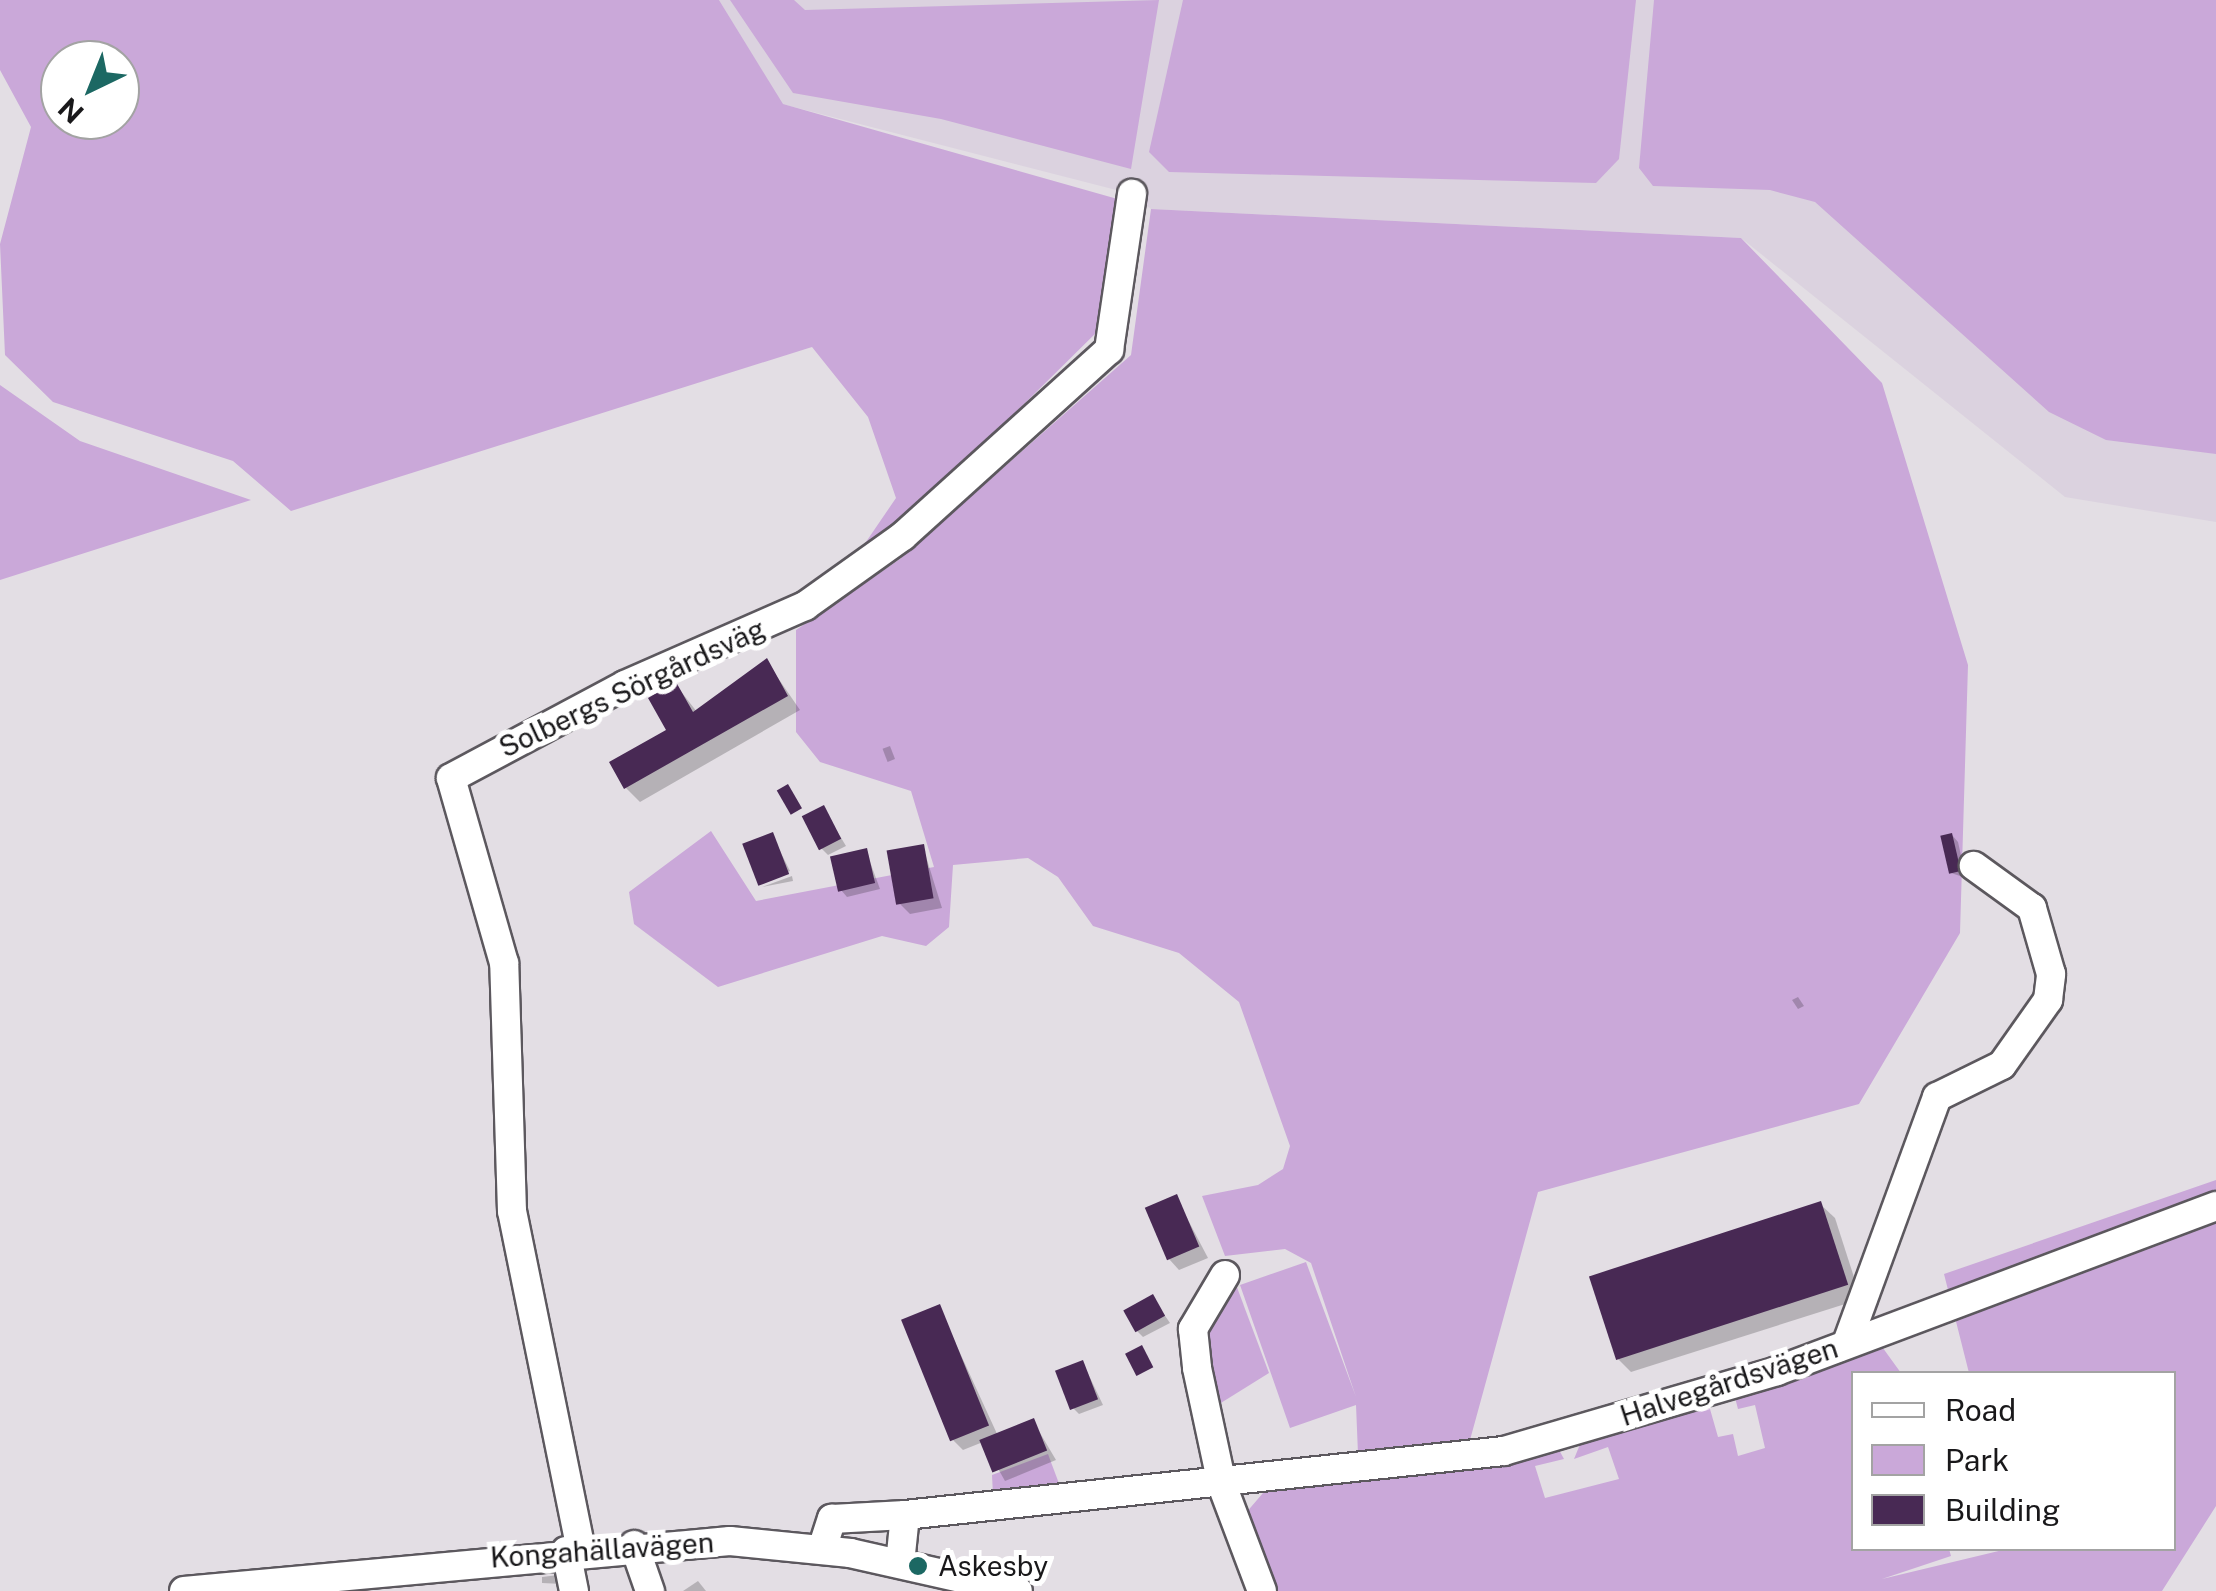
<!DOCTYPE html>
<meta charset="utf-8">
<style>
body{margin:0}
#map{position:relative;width:2216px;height:1591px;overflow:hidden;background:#e3dee4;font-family:"Public Sans",sans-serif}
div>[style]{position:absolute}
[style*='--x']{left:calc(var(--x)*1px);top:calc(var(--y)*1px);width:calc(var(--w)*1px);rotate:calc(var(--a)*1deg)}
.built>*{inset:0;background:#dbd2df}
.green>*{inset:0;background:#caa8d9}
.shadow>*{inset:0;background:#0003;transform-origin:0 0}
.building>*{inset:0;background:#482954;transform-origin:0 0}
.roads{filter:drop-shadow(2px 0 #5c585e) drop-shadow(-2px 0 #5c585e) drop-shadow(0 2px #5c585e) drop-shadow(0 -2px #5c585e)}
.minor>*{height:28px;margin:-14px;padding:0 14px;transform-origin:14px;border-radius:14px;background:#fff}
.dots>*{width:28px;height:28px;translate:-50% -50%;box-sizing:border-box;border:5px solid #fff;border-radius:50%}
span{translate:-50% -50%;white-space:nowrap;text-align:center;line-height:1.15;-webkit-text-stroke:10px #fff;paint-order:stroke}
.street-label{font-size:28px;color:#19181a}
.poi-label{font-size:28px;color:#19181a}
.left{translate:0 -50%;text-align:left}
.legend{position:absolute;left:1851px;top:1371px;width:325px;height:180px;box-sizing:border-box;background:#fff;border:2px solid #a3a3a3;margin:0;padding:12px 18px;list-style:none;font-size:30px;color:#19181a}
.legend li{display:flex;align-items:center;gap:20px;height:50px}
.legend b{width:50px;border:2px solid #a3a3a3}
.north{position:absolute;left:40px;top:40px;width:100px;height:100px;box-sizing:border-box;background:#fff;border:2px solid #a3a3a3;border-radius:50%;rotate:223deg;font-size:28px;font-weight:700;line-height:40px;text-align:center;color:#19181a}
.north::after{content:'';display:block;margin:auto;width:35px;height:45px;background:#1c6863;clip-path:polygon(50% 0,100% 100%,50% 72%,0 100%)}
</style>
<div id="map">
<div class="built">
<div style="clip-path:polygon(719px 0,2216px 0,2216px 522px,2065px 497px,1741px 238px,1151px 209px,1132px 194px,782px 104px)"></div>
</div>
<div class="green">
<div style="clip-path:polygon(evenodd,0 0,719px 0,783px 104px,1121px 200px,1106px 323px,909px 518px,855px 558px,896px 498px,868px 417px,812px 347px,291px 511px,233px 461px,53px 402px,5px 355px,0 244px,31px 127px,0 70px,0 0,60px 60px,120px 60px,120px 120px,60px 120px,60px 60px)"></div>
<div style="clip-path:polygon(730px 0,794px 0,805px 10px,1159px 0,1131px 169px,941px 119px,793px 93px)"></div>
<div style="clip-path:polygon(1183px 0,1636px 0,1619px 159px,1596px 183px,1169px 172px,1149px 152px)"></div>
<div style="clip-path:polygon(1654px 0,2216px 0,2216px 454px,2106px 440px,2049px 412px,1815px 202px,1770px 190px,1653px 186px,1639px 168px)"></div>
<div style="clip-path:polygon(1151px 209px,1741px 238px,1882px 383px,1968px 665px,1960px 933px,1859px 1104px,1538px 1192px,1470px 1440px,1358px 1454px,1356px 1405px,1290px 1428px,1240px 1285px,1306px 1262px,1356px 1397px,1311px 1263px,1285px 1249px,1225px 1256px,1202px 1196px,1258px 1185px,1283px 1169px,1290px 1146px,1239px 1002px,1179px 953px,1093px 926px,1058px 877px,1028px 858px,953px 865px,949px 927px,926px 946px,882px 936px,718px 987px,634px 924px,629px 892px,711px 831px,756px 901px,934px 867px,911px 791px,820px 762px,796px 732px,796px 630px,900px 559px,1131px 355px)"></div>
<div style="clip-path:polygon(0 385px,80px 441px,251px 500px,0 580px)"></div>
<div style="clip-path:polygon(2216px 1180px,2216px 1506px,2162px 1591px,1274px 1591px,1245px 1514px,1269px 1486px,1558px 1448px,1564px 1459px,1535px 1466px,1545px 1498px,1619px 1479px,1608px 1447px,1574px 1459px,1583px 1437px,1708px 1402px,1718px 1437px,1733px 1434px,1738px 1456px,1765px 1448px,1755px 1405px,1738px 1409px,1734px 1394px,1880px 1344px,1901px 1373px,1854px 1374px,1854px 1548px,1949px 1549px,1951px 1556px,1882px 1579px,2007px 1549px,2174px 1548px,2174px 1374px,1969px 1373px,1944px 1274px)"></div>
<div style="clip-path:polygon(1235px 1282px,1269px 1373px,1216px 1406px,1203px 1323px)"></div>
<div style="clip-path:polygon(1048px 1454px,1061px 1489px,993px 1495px,992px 1475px)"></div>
</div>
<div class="shadow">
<div style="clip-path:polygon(767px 662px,800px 710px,640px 802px,626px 788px,669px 731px,676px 685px,697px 712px)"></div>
<div style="left:890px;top:746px;width:14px;height:8px;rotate:69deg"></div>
<div style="clip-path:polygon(823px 808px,846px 846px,828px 855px,822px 849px)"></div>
<div style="clip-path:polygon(772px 835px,790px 871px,760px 883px)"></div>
<div style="clip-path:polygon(1952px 835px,1958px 842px,1966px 878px,1951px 873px)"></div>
<div style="clip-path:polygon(923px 847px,942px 908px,910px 914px,899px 903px)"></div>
<div style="clip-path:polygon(866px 851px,880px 889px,847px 897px,841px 890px)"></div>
<div style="clip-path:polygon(792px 876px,793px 881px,762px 887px)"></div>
<div style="clip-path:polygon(1798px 997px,1804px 1006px,1798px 1009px,1792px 1000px)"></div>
<div style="clip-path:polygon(1176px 1197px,1208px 1258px,1179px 1270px,1169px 1259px)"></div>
<div style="clip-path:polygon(1820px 1204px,1835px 1218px,1861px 1299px,1631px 1372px,1617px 1358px)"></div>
<div style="clip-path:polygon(1152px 1297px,1170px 1323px,1143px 1337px,1137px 1331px)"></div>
<div style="clip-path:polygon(939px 1307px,998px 1436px,1033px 1421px,1056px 1460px,1005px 1481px,983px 1442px,963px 1450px,953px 1440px)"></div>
<div style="clip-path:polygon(1083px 1363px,1103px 1405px,1079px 1414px,1073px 1408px)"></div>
<div style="clip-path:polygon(558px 1575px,562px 1584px,542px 1583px,542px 1577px)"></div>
<div style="clip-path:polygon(698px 1581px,706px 1591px,683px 1591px)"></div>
</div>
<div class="building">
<div style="clip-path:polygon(767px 658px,788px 696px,624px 789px,609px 762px,666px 730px,648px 698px,676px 682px,693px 712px)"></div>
<div style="left:788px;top:784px;width:28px;height:13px;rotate:60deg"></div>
<div style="left:824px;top:805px;width:38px;height:25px;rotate:63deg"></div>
<div style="left:773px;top:832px;width:45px;height:33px;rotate:69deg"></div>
<div style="left:1952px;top:833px;width:39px;height:12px;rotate:77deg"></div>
<div style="left:924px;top:844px;width:55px;height:38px;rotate:80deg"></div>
<div style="left:867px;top:848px;width:36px;height:38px;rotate:77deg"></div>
<div style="left:1177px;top:1194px;width:57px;height:35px;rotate:67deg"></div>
<div style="left:1821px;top:1201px;width:88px;height:244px;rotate:72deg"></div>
<div style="left:1153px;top:1294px;width:25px;height:34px;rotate:61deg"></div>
<div style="left:940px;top:1304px;width:131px;height:42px;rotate:68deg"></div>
<div style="left:1142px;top:1345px;width:25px;height:19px;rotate:63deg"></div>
<div style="left:1083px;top:1360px;width:42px;height:30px;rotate:69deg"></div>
<div style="left:1034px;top:1418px;width:35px;height:59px;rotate:68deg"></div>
</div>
<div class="roads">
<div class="minor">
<div style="--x:1225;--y:1275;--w:63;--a:120.7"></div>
<div style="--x:1193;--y:1329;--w:39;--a:84"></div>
<div style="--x:1197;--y:1368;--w:120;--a:77.9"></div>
<div style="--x:1222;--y:1485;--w:113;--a:69.3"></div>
<div style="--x:1847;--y:1343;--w:262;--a:-69.9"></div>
<div style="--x:1937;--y:1097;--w:72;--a:-26.2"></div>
<div style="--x:2002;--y:1065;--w:80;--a:-54.7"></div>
<div style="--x:2048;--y:1000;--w:26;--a:-83"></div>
<div style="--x:2051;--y:974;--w:69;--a:-106.1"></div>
<div style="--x:2032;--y:908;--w:72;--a:-144.1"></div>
<div style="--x:905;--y:1515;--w:602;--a:-6.1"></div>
<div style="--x:1504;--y:1451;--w:284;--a:-16.3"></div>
<div style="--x:1777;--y:1371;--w:469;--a:-20.6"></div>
<div style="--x:634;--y:1545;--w:49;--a:70.8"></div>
<div style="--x:822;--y:1549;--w:32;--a:-72"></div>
<div style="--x:832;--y:1519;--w:73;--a:-3.1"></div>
<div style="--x:905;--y:1515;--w:48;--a:95.9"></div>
<div style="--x:581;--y:1550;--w:346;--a:-101.5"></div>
<div style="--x:512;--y:1211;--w:248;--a:-91.8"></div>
<div style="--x:504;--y:963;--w:192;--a:-106"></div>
<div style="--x:451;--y:778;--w:197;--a:-28.1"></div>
<div style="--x:625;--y:685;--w:197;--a:-23.7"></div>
<div style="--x:805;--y:606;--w:120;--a:-35.5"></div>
<div style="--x:903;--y:536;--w:278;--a:-42.1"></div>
<div style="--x:1109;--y:350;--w:158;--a:-81.6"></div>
<div style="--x:566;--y:1551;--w:41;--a:78.7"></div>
<div style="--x:184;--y:1591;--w:548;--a:-5.23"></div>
<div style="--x:730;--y:1541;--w:121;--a:5.7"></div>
<div style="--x:850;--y:1553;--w:172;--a:12.7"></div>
</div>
</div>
<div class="dots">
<div style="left:918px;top:1566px;background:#1c6863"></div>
</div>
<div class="street-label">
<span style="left:632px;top:688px;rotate:-25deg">Solbergs Sörgårdsväg</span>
<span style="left:1729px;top:1382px;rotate:-18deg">Halvegårdsvägen</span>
<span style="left:602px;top:1550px;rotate:-4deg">Kongahällavägen</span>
</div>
<div class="poi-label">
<span class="left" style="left:938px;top:1566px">Askesby</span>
</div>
<ul class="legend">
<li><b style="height:12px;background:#fff"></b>Road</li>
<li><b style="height:28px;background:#caa8d9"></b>Park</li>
<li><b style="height:28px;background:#482954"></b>Building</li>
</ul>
<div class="north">N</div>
</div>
